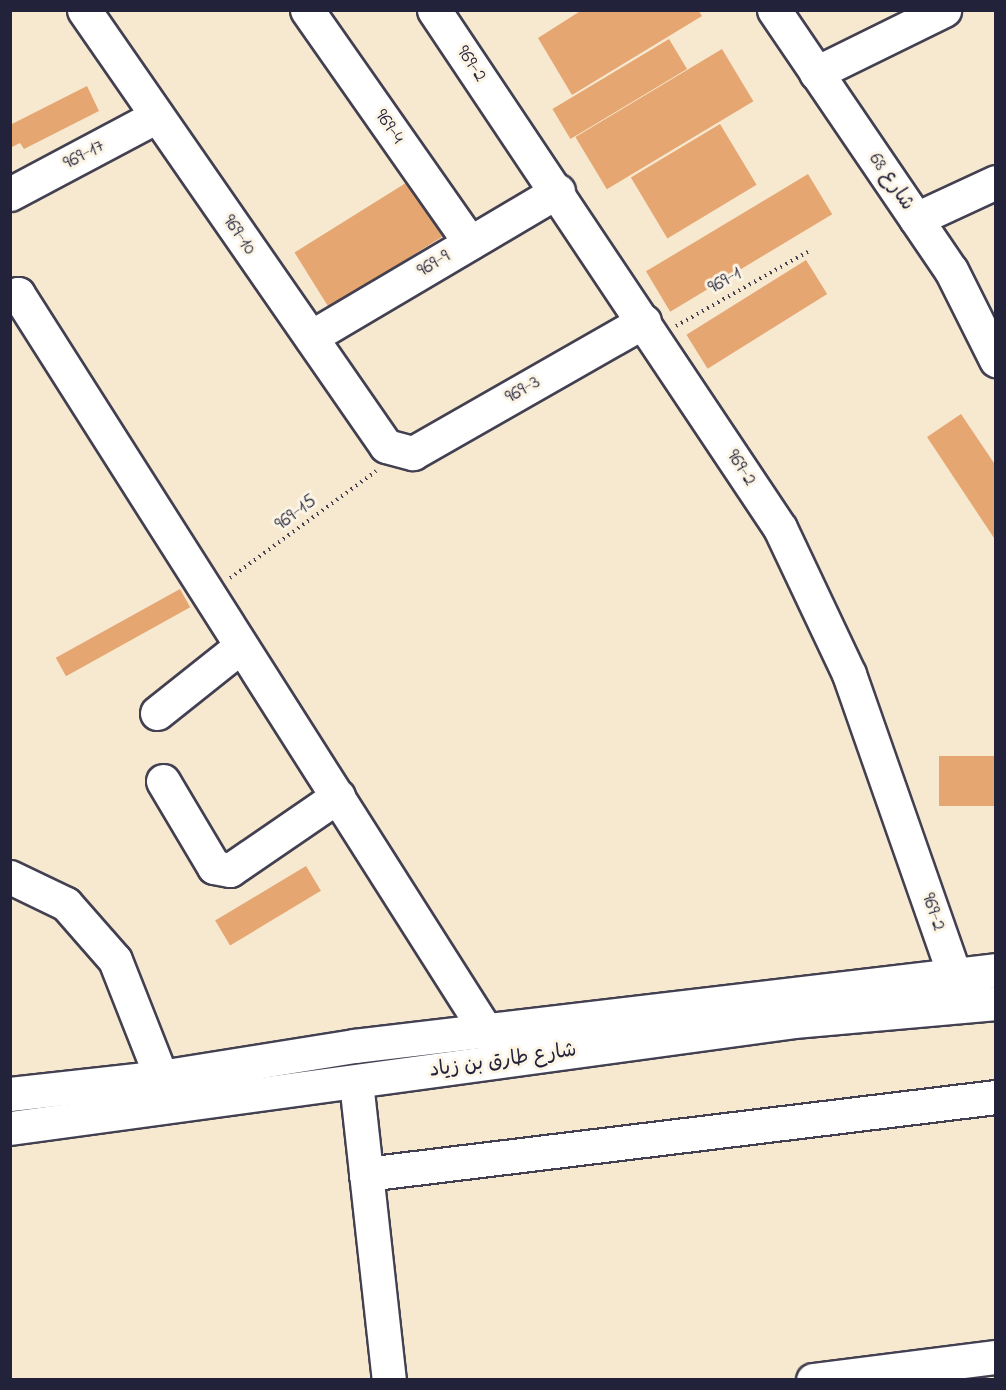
<!DOCTYPE html>
<meta charset="utf-8">
<style>
body{margin:0}
#map{position:relative;width:1006px;height:1390px;overflow:hidden;background:#f7e9d0;font-family:"Indie Flower","Playpen Sans Arabic",sans-serif}
div>[style]{position:absolute}
[style*='--x']{left:calc(var(--x)*1px);top:calc(var(--y)*1px);width:calc(var(--w)*1px);rotate:calc(var(--a)*1deg)}
.building>*{inset:0;background:#e5a672;transform-origin:0 0}
.path>*{height:4px;margin-top:-2px;transform-origin:0;background:repeating-linear-gradient(90deg,#424051 0 1.5px,transparent 0 6px)}
.roads{filter:drop-shadow(2px 0 #424051) drop-shadow(-2px 0 #424051) drop-shadow(0 2px #424051) drop-shadow(0 -2px #424051)}
.minor>*{height:33px;margin:-16.5px;padding:0 16.5px;transform-origin:16.5px;border-radius:16.5px;background:#fff}
.major>*{height:33px;margin:-16.5px;padding:0 16.5px;transform-origin:16.5px;border-radius:16.5px;background:#fff}
span{translate:-50% -50%;white-space:nowrap;text-align:center;line-height:1.15;-webkit-text-stroke:6px #fcf5e5;paint-order:stroke}
.street-label{font-size:20px;color:#22223b}
.frame{position:absolute;inset:0;border:12px solid #22223b;pointer-events:none}
</style>
<div id="map">
<div class="building">
<div style="clip-path:polygon(582px 10px,698px 10px,702px 16px,572px 95px,538px 38px)"></div>
<div style="left:669px;top:39px;width:35px;height:136px;rotate:59deg"></div>
<div style="left:722px;top:49px;width:61px;height:171px;rotate:59deg"></div>
<div style="clip-path:polygon(87px 86px,99px 111px,24px 149px,20px 143px,10px 148px,10px 125px)"></div>
<div style="left:720px;top:124px;width:71px;height:104px;rotate:59deg"></div>
<div style="left:808px;top:174px;width:47px;height:189px;rotate:59deg"></div>
<div style="left:409px;top:181px;width:65px;height:135px;rotate:58deg"></div>
<div style="left:806px;top:260px;width:40px;height:141px;rotate:58deg"></div>
<div style="clip-path:polygon(961px 414px,996px 466px,996px 541px,927px 437px)"></div>
<div style="left:180px;top:589px;width:21px;height:142px;rotate:61deg"></div>
<div style="left:996px;top:756px;width:50px;height:57px;rotate:90deg"></div>
<div style="left:306px;top:866px;width:29px;height:106px;rotate:59deg"></div>
</div>
<div class="path">
<div style="--x:676;--y:326;--w:155;--a:-29.4"></div>
<div style="--x:230;--y:578;--w:181;--a:-36.2"></div>
</div>
<div class="roads">
<div class="minor">
<div style="--x:84;--y:10;--w:530;--a:55.29"></div>
<div style="--x:386;--y:446;--w:28;--a:15"></div>
<div style="--x:413;--y:453;--w:266;--a:-29.7"></div>
<div style="--x:307;--y:10;--w:284;--a:55"></div>
<div style="--x:434;--y:10;--w:623;--a:56.26"></div>
<div style="--x:780;--y:528;--w:161;--a:64.7"></div>
<div style="--x:849;--y:674;--w:317;--a:70.7"></div>
<div style="--x:774;--y:10;--w:315;--a:55.8"></div>
<div style="--x:951;--y:270;--w:101;--a:63.4"></div>
<div style="--x:816;--y:73;--w:143;--a:-26.2"></div>
<div style="--x:10;--y:194;--w:166;--a:-28"></div>
<div style="--x:916;--y:219;--w:88;--a:-24.8"></div>
<div style="--x:10;--y:298;--w:9;--a:-27"></div>
<div style="--x:18;--y:294;--w:873;--a:57.58"></div>
<div style="--x:311;--y:337;--w:287;--a:-30.6"></div>
<div style="--x:157;--y:713;--w:106;--a:-38.5"></div>
<div style="--x:163;--y:781;--w:100;--a:59.3"></div>
<div style="--x:214;--y:867;--w:16;--a:11"></div>
<div style="--x:230;--y:870;--w:131;--a:-34.4"></div>
<div style="--x:10;--y:877;--w:62;--a:25.7"></div>
<div style="--x:66;--y:904;--w:74;--a:48.8"></div>
<div style="--x:115;--y:960;--w:126;--a:68.5"></div>
<div style="--x:356;--y:1082;--w:300;--a:83.7"></div>
<div style="--x:366;--y:1174;--w:635;--a:-6.97"></div>
<div style="--x:813;--y:1380;--w:184;--a:-7.2"></div>
</div>
<div class="major">
<div style="--x:10;--y:1094;--w:152;--a:-6.4"></div>
<div style="--x:161;--y:1077;--w:195;--a:-9.1"></div>
<div style="--x:354;--y:1046;--w:646;--a:-6.75"></div>
<div style="--x:10;--y:1128;--w:791;--a:-7.77"></div>
<div style="--x:794;--y:1021;--w:203;--a:-5.1"></div>
</div>
</div>
<div class="street-label">
<span style="left:471px;top:64px;rotate:56deg">969-2</span>
<span style="left:389px;top:127px;rotate:55deg">969-4</span>
<span style="left:84px;top:155px;rotate:-28deg">969-17</span>
<span style="left:891px;top:182px;rotate:56deg">شارع 68</span>
<span style="left:239px;top:235px;rotate:55deg">969-10</span>
<span style="left:434px;top:264px;rotate:-31deg">969-9</span>
<span style="left:725px;top:281px;rotate:-30deg">969-1</span>
<span style="left:523px;top:390px;rotate:-30deg">969-3</span>
<span style="left:741px;top:468px;rotate:57deg">969-2</span>
<span style="left:296px;top:513px;rotate:-37deg">969-15</span>
<span style="left:933px;top:912px;rotate:71deg">969-2</span>
<span style="left:503px;top:1061px;rotate:-8deg">شارع طارق بن زياد</span>
</div>
<div class="frame"></div>
</div>
